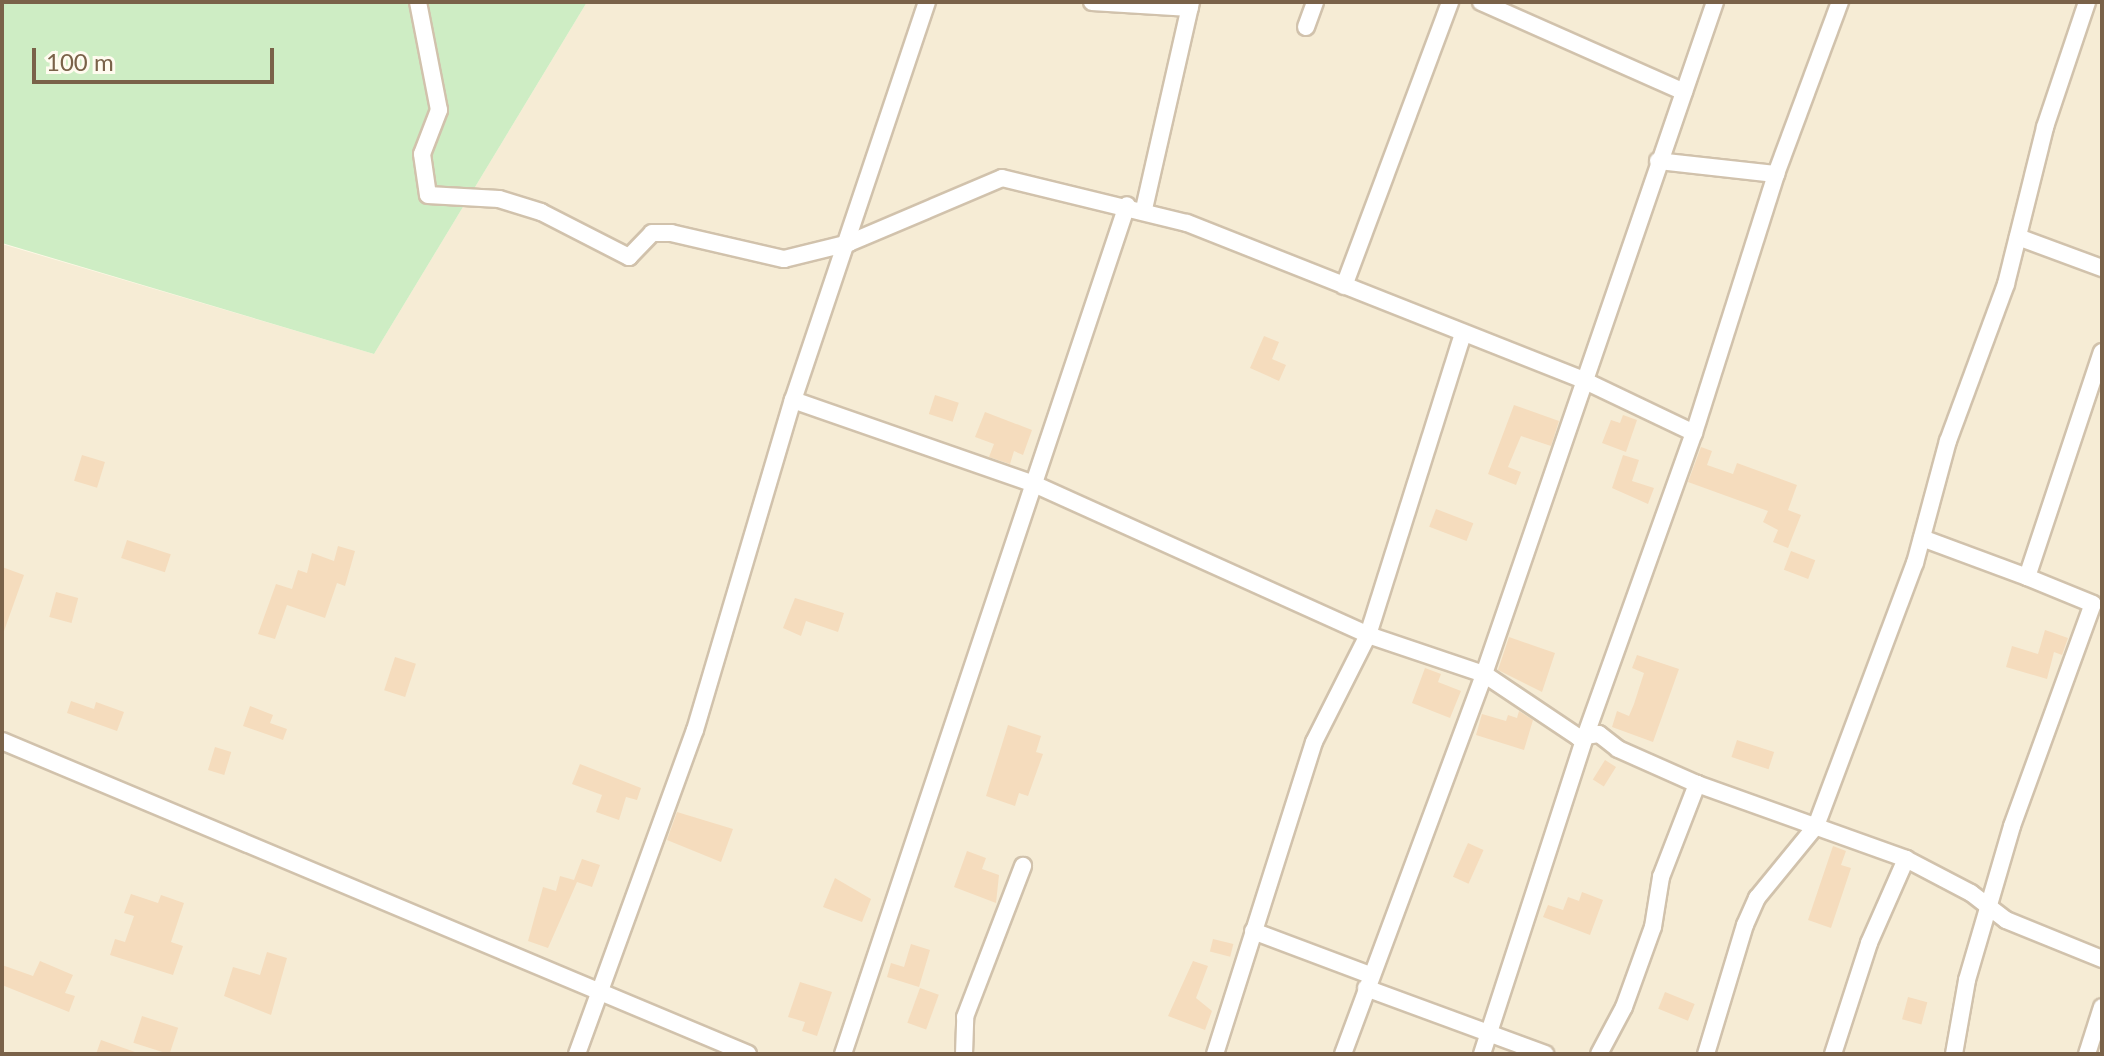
<!DOCTYPE html>
<style>
body{margin:0}
#map{position:relative;width:2104px;height:1056px;overflow:hidden;background:#fef9e7;font-family:Lato,sans-serif}
div>[style]{position:absolute}
[style*='--x']{left:calc(var(--x)*1px);top:calc(var(--y)*1px);width:calc(var(--w)*1px);rotate:calc(var(--a)*1deg)}
.residential>*{inset:0;background:#f6ecd5}
.green>*{inset:0;background:#ceedc4}
.building>*{inset:0;background:#f5dcbd;transform-origin:0 0}
.roads{filter:drop-shadow(2px 0 #d1c2ac) drop-shadow(-2px 0 #d1c2ac) drop-shadow(0 2px #d1c2ac) drop-shadow(0 -2px #d1c2ac)}
.street>*{height:16px;margin:-8px;padding:0 8px;transform-origin:8px;border-radius:8px;background:#fff}
span{translate:-50% -50%;white-space:nowrap;text-align:center;line-height:1.15;-webkit-text-stroke:6px #fffbef;paint-order:stroke}
.frame{position:absolute;inset:0;border:4px solid #7a6249;pointer-events:none}
.scale{position:absolute;left:32px;top:48px;width:242px;height:36px;box-sizing:border-box;border:4px solid #7a6249;border-top:0;padding-left:10px;font-size:24px;line-height:28px;white-space:nowrap;color:#7a6249;-webkit-text-stroke:6px #fffbef;paint-order:stroke}
</style>
<div id="map">
<div class="residential">
<div style="clip-path:polygon(587px 2px,2102px 2px,2102px 1054px,2px 1054px,2px 244px,374px 354px)"></div>
</div>
<div class="green">
<div style="clip-path:polygon(2px 2px,587px 2px,374px 354px,2px 243px)"></div>
</div>
<div class="building">
<div style="clip-path:polygon(1264px 336px,1279px 342px,1272px 359px,1286px 365px,1279px 381px,1250px 368px)"></div>
<div style="left:935px;top:395px;width:25px;height:20px;rotate:18deg"></div>
<div style="clip-path:polygon(1514px 405px,1559px 421px,1551px 446px,1521px 436px,1508px 467px,1521px 472px,1516px 485px,1488px 474px)"></div>
<div style="clip-path:polygon(985px 412px,1032px 430px,1023px 455px,1014px 451px,1010px 464px,989px 457px,994px 444px,975px 437px)"></div>
<div style="clip-path:polygon(1623px 415px,1637px 420px,1626px 452px,1602px 443px,1611px 420px,1620px 423px)"></div>
<div style="clip-path:polygon(1701px 447px,1712px 451px,1707px 465px,1733px 474px,1737px 463px,1797px 485px,1788px 510px,1801px 515px,1788px 548px,1773px 542px,1778px 530px,1763px 522px,1768px 511px,1688px 482px)"></div>
<div style="left:82px;top:455px;width:24px;height:27px;rotate:17deg"></div>
<div style="clip-path:polygon(1623px 455px,1639px 460px,1632px 481px,1654px 488px,1648px 504px,1612px 488px)"></div>
<div style="left:1436px;top:509px;width:40px;height:19px;rotate:21deg"></div>
<div style="left:127px;top:540px;width:46px;height:19px;rotate:18deg"></div>
<div style="clip-path:polygon(338px 546px,355px 551px,345px 586px,337px 583px,325px 618px,287px 605px,275px 639px,258px 634px,276px 584px,292px 589px,298px 570px,307px 573px,312px 553px,334px 561px)"></div>
<div style="left:1791px;top:551px;width:26px;height:20px;rotate:21deg"></div>
<div style="clip-path:polygon(2px 567px,24px 575px,4px 631px,2px 630px)"></div>
<div style="left:56px;top:592px;width:23px;height:26px;rotate:15deg"></div>
<div style="clip-path:polygon(795px 598px,844px 613px,838px 632px,806px 621px,801px 636px,783px 628px)"></div>
<div style="clip-path:polygon(2045px 630px,2068px 638px,2062px 655px,2054px 652px,2047px 679px,2006px 667px,2012px 646px,2038px 654px)"></div>
<div style="clip-path:polygon(1509px 637px,1555px 653px,1542px 692px,1498px 670px)"></div>
<div style="clip-path:polygon(1637px 655px,1679px 669px,1653px 742px,1612px 727px,1617px 711px,1629px 716px,1634px 704px,1644px 673px,1632px 668px)"></div>
<div style="left:395px;top:657px;width:22px;height:35px;rotate:18deg"></div>
<div style="clip-path:polygon(1425px 668px,1441px 674px,1438px 682px,1461px 691px,1450px 718px,1412px 703px)"></div>
<div style="clip-path:polygon(71px 701px,94px 709px,96px 702px,124px 712px,117px 731px,67px 713px)"></div>
<div style="clip-path:polygon(250px 706px,273px 715px,270px 723px,287px 729px,283px 740px,243px 726px)"></div>
<div style="clip-path:polygon(1519px 711px,1533px 720px,1524px 750px,1476px 735px,1482px 714px,1506px 721px,1508px 715px,1517px 718px)"></div>
<div style="clip-path:polygon(1008px 725px,1041px 736px,1036px 752px,1043px 754px,1028px 796px,1019px 793px,1015px 806px,986px 796px)"></div>
<div style="left:1737px;top:740px;width:39px;height:18px;rotate:18deg"></div>
<div style="left:215px;top:747px;width:17px;height:24px;rotate:17deg"></div>
<div style="left:1605px;top:760px;width:13px;height:23px;rotate:32deg"></div>
<div style="clip-path:polygon(580px 764px,641px 788px,637px 800px,626px 797px,619px 820px,596px 812px,602px 795px,572px 784px)"></div>
<div style="clip-path:polygon(677px 812px,733px 829px,721px 862px,667px 840px)"></div>
<div style="left:1468px;top:843px;width:17px;height:37px;rotate:24deg"></div>
<div style="clip-path:polygon(1833px 846px,1846px 851px,1841px 865px,1851px 868px,1831px 928px,1808px 920px)"></div>
<div style="clip-path:polygon(967px 851px,986px 858px,982px 869px,999px 875px,996px 903px,954px 887px)"></div>
<div style="clip-path:polygon(582px 859px,600px 865px,592px 887px,577px 882px,548px 948px,528px 941px,543px 887px,556px 891px,560px 876px,574px 880px)"></div>
<div style="clip-path:polygon(835px 878px,871px 899px,862px 922px,823px 907px)"></div>
<div style="clip-path:polygon(1582px 892px,1603px 900px,1590px 935px,1543px 917px,1548px 905px,1563px 910px,1568px 897px,1579px 901px)"></div>
<div style="clip-path:polygon(131px 894px,158px 903px,161px 895px,184px 903px,171px 942px,183px 946px,173px 975px,110px 955px,115px 939px,125px 942px,134px 916px,124px 913px)"></div>
<div style="left:1213px;top:939px;width:21px;height:13px;rotate:14deg"></div>
<div style="clip-path:polygon(911px 944px,930px 950px,919px 987px,887px 977px,891px 963px,904px 967px)"></div>
<div style="clip-path:polygon(267px 952px,287px 958px,271px 1015px,224px 996px,233px 967px,260px 975px)"></div>
<div style="clip-path:polygon(40px 961px,73px 975px,65px 993px,75px 996px,69px 1012px,2px 985px,2px 965px,33px 976px)"></div>
<div style="clip-path:polygon(1193px 961px,1208px 966px,1196px 998px,1212px 1011px,1205px 1030px,1168px 1016px)"></div>
<div style="clip-path:polygon(800px 982px,832px 992px,817px 1036px,802px 1031px,805px 1022px,788px 1017px)"></div>
<div style="left:920px;top:988px;width:20px;height:37px;rotate:20deg"></div>
<div style="left:1665px;top:992px;width:32px;height:18px;rotate:22deg"></div>
<div style="left:1908px;top:997px;width:20px;height:23px;rotate:15deg"></div>
<div style="left:142px;top:1016px;width:38px;height:28px;rotate:18deg"></div>
<div style="clip-path:polygon(101px 1040px,135px 1052px,135px 1054px,96px 1054px)"></div>
</div>
<div class="roads">
<div class="street">
<div style="--x:418;--y:2;--w:110;--a:79"></div>
<div style="--x:439;--y:110;--w:47;--a:111.1"></div>
<div style="--x:422;--y:154;--w:41;--a:81.7"></div>
<div style="--x:428;--y:195;--w:71;--a:3.2"></div>
<div style="--x:499;--y:199;--w:44;--a:17.2"></div>
<div style="--x:541;--y:212;--w:99;--a:27.1"></div>
<div style="--x:629;--y:257;--w:33;--a:-46"></div>
<div style="--x:652;--y:233;--w:19;--a:0"></div>
<div style="--x:671;--y:233;--w:116;--a:13"></div>
<div style="--x:784;--y:259;--w:67;--a:-13.8"></div>
<div style="--x:849;--y:243;--w:166;--a:-23"></div>
<div style="--x:1002;--y:178;--w:190;--a:13.7"></div>
<div style="--x:1187;--y:223;--w:426;--a:21.6"></div>
<div style="--x:1583;--y:380;--w:123;--a:25.5"></div>
<div style="--x:1092;--y:2;--w:98;--a:3.5"></div>
<div style="--x:1481;--y:2;--w:222;--a:23.9"></div>
<div style="--x:1306;--y:27;--w:27;--a:-70"></div>
<div style="--x:1658;--y:161;--w:119;--a:6.3"></div>
<div style="--x:1144;--y:209;--w:212;--a:-77.2"></div>
<div style="--x:2018;--y:237;--w:90;--a:20.3"></div>
<div style="--x:1344;--y:286;--w:303;--a:-69.5"></div>
<div style="--x:793;--y:400;--w:255;--a:19.2"></div>
<div style="--x:1034;--y:484;--w:367;--a:24.3"></div>
<div style="--x:1368;--y:635;--w:316;--a:-72.5"></div>
<div style="--x:1922;--y:538;--w:112;--a:20.4"></div>
<div style="--x:2;--y:741;--w:809;--a:22.76"></div>
<div style="--x:1253;--y:931;--w:125;--a:20.6"></div>
<div style="--x:1366;--y:988;--w:191;--a:20.2"></div>
<div style="--x:577;--y:1054;--w:345;--a:-70"></div>
<div style="--x:695;--y:730;--w:344;--a:-73.5"></div>
<div style="--x:793;--y:400;--w:420;--a:-71.4"></div>
<div style="--x:843;--y:1054;--w:895;--a:-71.5"></div>
<div style="--x:964;--y:1054;--w:37;--a:-88"></div>
<div style="--x:965;--y:1017;--w:162;--a:-69"></div>
<div style="--x:1215;--y:1054;--w:327;--a:-72.4"></div>
<div style="--x:1314;--y:742;--w:120;--a:-63.2"></div>
<div style="--x:1368;--y:635;--w:122;--a:18.6"></div>
<div style="--x:1484;--y:674;--w:113;--a:33.8"></div>
<div style="--x:1578;--y:737;--w:21;--a:-8"></div>
<div style="--x:1599;--y:734;--w:24;--a:38"></div>
<div style="--x:1618;--y:749;--w:86;--a:23.9"></div>
<div style="--x:1697;--y:784;--w:222;--a:19.7"></div>
<div style="--x:1906;--y:859;--w:73;--a:27.6"></div>
<div style="--x:1971;--y:893;--w:44;--a:37.6"></div>
<div style="--x:2006;--y:920;--w:104;--a:22.1"></div>
<div style="--x:1343;--y:1054;--w:405;--a:-69.6"></div>
<div style="--x:1484;--y:674;--w:711;--a:-71.03"></div>
<div style="--x:1482;--y:1054;--w:333;--a:-72"></div>
<div style="--x:1585;--y:737;--w:323;--a:-70.3"></div>
<div style="--x:1694;--y:433;--w:272;--a:-72.4"></div>
<div style="--x:1776;--y:174;--w:184;--a:-69.6"></div>
<div style="--x:1599;--y:1054;--w:53;--a:-62"></div>
<div style="--x:1624;--y:1007;--w:85;--a:-70.1"></div>
<div style="--x:1653;--y:927;--w:51;--a:-80.9"></div>
<div style="--x:1661;--y:877;--w:100;--a:-68.8"></div>
<div style="--x:1706;--y:1054;--w:135;--a:-73.2"></div>
<div style="--x:1745;--y:925;--w:30;--a:-66"></div>
<div style="--x:1757;--y:898;--w:93;--a:-50.7"></div>
<div style="--x:1816;--y:826;--w:281;--a:-69.4"></div>
<div style="--x:1915;--y:563;--w:126;--a:-74.9"></div>
<div style="--x:1948;--y:441;--w:167;--a:-69.7"></div>
<div style="--x:2006;--y:284;--w:162;--a:-76"></div>
<div style="--x:2045;--y:127;--w:132;--a:-71.4"></div>
<div style="--x:1833;--y:1054;--w:117;--a:-72"></div>
<div style="--x:1869;--y:943;--w:92;--a:-66.2"></div>
<div style="--x:1954;--y:1054;--w:75;--a:-80"></div>
<div style="--x:1967;--y:980;--w:160;--a:-73.7"></div>
<div style="--x:2012;--y:826;--w:236;--a:-70"></div>
<div style="--x:2093;--y:604;--w:71;--a:-157.8"></div>
<div style="--x:2027;--y:577;--w:237;--a:-71.6"></div>
<div style="--x:2087;--y:1054;--w:49;--a:-72.3"></div>
</div>
</div>
<div class="frame"></div>
<div class="scale">100 m</div>
</div>
